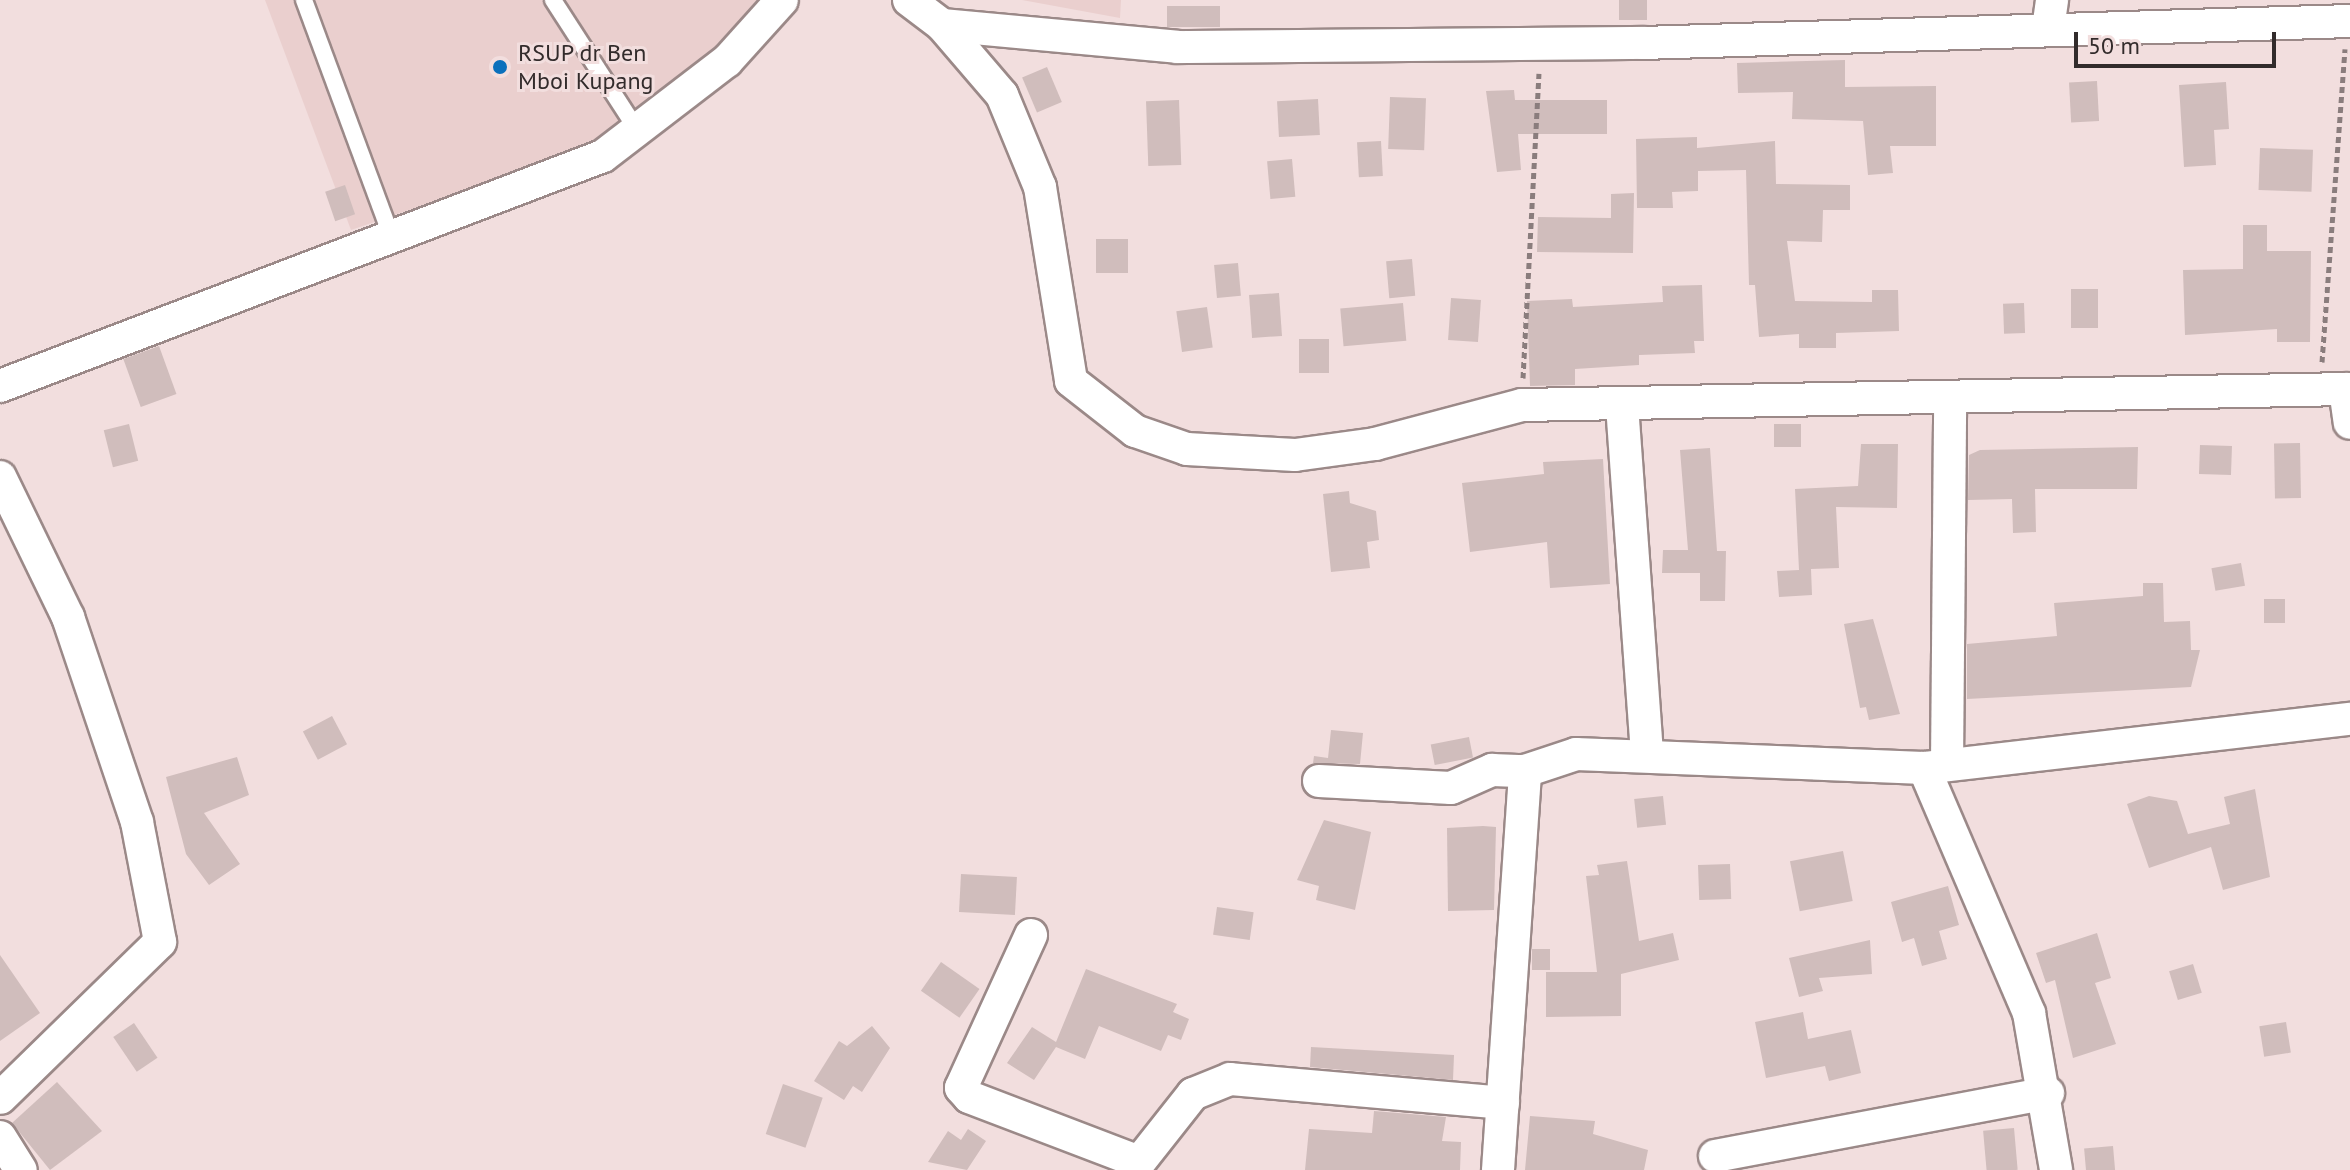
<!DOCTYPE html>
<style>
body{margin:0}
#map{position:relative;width:2350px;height:1170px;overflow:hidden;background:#f2dede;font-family:"PT Sans",sans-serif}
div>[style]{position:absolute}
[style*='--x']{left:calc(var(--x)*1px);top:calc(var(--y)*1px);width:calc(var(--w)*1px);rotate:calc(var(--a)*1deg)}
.built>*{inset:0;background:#eacfce}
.building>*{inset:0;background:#d0bdbc;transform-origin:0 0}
.path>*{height:5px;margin-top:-2.5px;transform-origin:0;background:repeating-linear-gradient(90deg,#8a7d7d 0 6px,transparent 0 10px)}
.roads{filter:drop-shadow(2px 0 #9b8988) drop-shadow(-2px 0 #9b8988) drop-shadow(0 2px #9b8988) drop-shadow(0 -2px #9b8988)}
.service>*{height:16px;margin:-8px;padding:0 8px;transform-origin:8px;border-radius:8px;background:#fff}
.minor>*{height:32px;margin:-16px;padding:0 16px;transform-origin:16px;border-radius:16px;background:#fff}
.dots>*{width:22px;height:22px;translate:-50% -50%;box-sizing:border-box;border:4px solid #f2dede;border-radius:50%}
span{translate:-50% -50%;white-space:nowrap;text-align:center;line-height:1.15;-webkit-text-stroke:6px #f2dede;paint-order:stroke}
.poi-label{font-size:24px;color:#322b2b}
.left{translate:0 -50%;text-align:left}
.scale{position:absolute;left:2074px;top:32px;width:202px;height:36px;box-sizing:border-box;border:4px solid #322b2b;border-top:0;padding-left:10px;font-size:24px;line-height:28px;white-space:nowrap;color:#322b2b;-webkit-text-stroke:6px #f2dede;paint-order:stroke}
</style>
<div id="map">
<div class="built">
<div style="clip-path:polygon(265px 0,781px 0,645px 129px,351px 230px)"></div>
<div style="clip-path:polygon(1022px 0,1121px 0,1120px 18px)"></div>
</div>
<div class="building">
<div style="left:1619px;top:0;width:28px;height:20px"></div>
<div style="left:1167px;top:6px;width:53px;height:21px"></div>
<div style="clip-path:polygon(1845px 60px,1845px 87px,1936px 86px,1936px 146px,1890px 146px,1893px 173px,1868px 175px,1863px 121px,1792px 119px,1793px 92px,1738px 93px,1737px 63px)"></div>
<div style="left:1047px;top:67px;width:38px;height:27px;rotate:67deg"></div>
<div style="left:2097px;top:81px;width:40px;height:28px;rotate:87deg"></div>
<div style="clip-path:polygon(2226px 82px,2229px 129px,2214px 130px,2216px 165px,2184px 167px,2179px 85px)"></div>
<div style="clip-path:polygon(1514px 90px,1515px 100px,1607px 100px,1607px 134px,1518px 134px,1521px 170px,1497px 172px,1486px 91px)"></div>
<div style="left:1390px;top:97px;width:36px;height:52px;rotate:2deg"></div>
<div style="left:1318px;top:99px;width:36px;height:41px;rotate:87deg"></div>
<div style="left:1179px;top:100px;width:65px;height:33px;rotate:88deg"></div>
<div style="clip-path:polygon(1697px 137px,1697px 148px,1775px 141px,1776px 184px,1850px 185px,1850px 210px,1823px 210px,1822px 242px,1787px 241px,1795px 301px,1872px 302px,1872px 290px,1898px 290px,1899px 331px,1836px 333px,1836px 348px,1799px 348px,1799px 334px,1759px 337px,1755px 285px,1749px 285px,1746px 170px,1698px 171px,1698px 191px,1672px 192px,1673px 208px,1637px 208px,1636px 139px)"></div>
<div style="left:1381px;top:141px;width:35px;height:24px;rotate:87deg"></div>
<div style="left:2260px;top:148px;width:53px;height:42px;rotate:2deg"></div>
<div style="left:1292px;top:159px;width:38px;height:25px;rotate:85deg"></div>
<div style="left:345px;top:185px;width:31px;height:21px;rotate:71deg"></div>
<div style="clip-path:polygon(1634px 193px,1633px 253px,1537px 252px,1538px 217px,1611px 218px,1611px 194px)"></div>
<div style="clip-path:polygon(2243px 225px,2267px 225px,2267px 251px,2311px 251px,2310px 342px,2277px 342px,2277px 329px,2185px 335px,2183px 270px,2243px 269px)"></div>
<div style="left:1096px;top:239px;width:32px;height:34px"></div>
<div style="left:1412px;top:259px;width:37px;height:26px;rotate:85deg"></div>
<div style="left:1238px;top:263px;width:33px;height:24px;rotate:85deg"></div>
<div style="clip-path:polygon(1702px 285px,1704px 341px,1694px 341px,1695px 353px,1639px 355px,1639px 365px,1575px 369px,1575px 385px,1530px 386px,1527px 301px,1572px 299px,1573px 307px,1663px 302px,1662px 286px)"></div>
<div style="left:2071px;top:289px;width:27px;height:39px"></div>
<div style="left:1279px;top:293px;width:43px;height:30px;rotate:86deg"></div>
<div style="left:1451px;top:298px;width:30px;height:42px;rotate:4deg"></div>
<div style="left:1403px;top:303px;width:38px;height:63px;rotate:85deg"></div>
<div style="left:2024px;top:303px;width:30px;height:21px;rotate:88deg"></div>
<div style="left:1207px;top:307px;width:41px;height:31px;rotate:82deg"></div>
<div style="left:1299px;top:339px;width:30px;height:34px"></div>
<div style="left:159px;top:346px;width:51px;height:38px;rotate:70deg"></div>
<div style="left:129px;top:424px;width:38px;height:26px;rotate:76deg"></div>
<div style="left:1774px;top:424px;width:27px;height:23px"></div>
<div style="left:2300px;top:443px;width:55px;height:26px;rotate:89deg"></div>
<div style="clip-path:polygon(1861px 444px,1898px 444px,1897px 508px,1836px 507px,1839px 568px,1811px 569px,1812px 595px,1779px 597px,1777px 571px,1799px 570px,1795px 489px,1858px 486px)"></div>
<div style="left:2200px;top:445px;width:32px;height:29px;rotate:2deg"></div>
<div style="clip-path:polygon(2138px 447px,2137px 489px,2035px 489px,2036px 532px,2013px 533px,2012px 499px,1968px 500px,1969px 455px,1980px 450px)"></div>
<div style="clip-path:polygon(1710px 448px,1717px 551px,1726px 551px,1725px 601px,1700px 601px,1700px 573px,1662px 573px,1663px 550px,1688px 550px,1680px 450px)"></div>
<div style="clip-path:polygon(1603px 459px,1610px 584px,1550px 588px,1547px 542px,1470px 552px,1462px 483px,1544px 474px,1543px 462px)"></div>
<div style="clip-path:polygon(1349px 491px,1350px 503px,1376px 511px,1379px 540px,1367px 542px,1370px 568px,1331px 572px,1323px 494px)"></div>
<div style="left:2241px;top:563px;width:23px;height:30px;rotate:80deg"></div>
<div style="clip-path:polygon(2143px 583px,2163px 583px,2164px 622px,2190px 621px,2191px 650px,2200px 650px,2191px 687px,1967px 699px,1967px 644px,2057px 636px,2054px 603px,2143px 596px)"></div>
<div style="left:2264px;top:599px;width:21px;height:24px"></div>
<div style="clip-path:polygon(1873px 619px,1900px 714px,1869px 720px,1866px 707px,1860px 708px,1844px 624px)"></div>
<div style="left:332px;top:716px;width:32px;height:33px;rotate:62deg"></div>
<div style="clip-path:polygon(1331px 730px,1363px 733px,1360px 764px,1313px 763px,1314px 756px,1328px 758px)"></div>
<div style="left:1469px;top:737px;width:21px;height:39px;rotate:79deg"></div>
<div style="clip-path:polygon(237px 757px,249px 795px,204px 813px,240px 864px,209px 885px,186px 854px,166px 777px)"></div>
<div style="clip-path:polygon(2255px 789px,2270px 877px,2223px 890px,2211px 847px,2149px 868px,2127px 804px,2149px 796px,2177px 801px,2188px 834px,2230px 824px,2224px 797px)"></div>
<div style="left:1663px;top:796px;width:29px;height:29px;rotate:84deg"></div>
<div style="clip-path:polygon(1324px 820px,1371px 832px,1355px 910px,1316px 900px,1319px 886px,1297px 880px)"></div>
<div style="clip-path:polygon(1483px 826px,1496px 827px,1494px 910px,1448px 911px,1447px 828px)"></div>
<div style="left:1843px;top:851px;width:51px;height:54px;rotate:79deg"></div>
<div style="clip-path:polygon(1627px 861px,1639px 941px,1673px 933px,1679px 960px,1621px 974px,1621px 1016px,1546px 1017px,1546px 972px,1597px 972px,1586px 876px,1599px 875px,1597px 865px)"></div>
<div style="left:1730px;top:864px;width:35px;height:32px;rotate:88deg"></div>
<div style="left:961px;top:874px;width:56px;height:38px;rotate:3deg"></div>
<div style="clip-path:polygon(1948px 886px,1959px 925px,1939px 931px,1947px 959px,1922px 966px,1914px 938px,1902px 942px,1891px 902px)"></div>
<div style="left:1217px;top:907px;width:37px;height:28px;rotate:8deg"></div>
<div style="clip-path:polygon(2097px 933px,2111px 978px,2095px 983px,2116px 1044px,2073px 1058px,2055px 980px,2046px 983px,2036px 953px)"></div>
<div style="clip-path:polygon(1870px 940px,1872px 974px,1819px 978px,1823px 991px,1799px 997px,1789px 958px)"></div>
<div style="left:1532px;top:949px;width:18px;height:21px"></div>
<div style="clip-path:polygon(0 955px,40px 1013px,0 1041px)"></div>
<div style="left:941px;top:962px;width:47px;height:35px;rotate:35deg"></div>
<div style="left:2193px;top:964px;width:30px;height:25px;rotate:73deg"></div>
<div style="clip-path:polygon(1086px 969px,1177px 1004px,1173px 1012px,1189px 1019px,1181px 1040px,1168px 1035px,1161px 1051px,1099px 1026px,1085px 1059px,1056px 1047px,1034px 1080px,1007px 1063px,1032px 1027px,1056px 1042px)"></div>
<div style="clip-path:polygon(1803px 1012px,1808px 1039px,1851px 1030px,1861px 1073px,1829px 1081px,1825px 1066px,1766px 1078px,1755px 1022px)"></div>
<div style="left:2286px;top:1022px;width:31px;height:27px;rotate:81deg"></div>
<div style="left:134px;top:1023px;width:42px;height:25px;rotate:56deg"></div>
<div style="clip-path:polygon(872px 1026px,890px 1048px,862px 1092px,853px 1086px,844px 1100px,814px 1081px,839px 1041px,847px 1046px)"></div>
<div style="clip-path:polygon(1311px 1047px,1454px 1055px,1453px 1080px,1310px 1067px)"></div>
<div style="clip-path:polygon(57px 1082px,102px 1131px,50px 1170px,12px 1123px)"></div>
<div style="left:783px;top:1084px;width:42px;height:53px;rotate:19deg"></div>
<div style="clip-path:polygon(1374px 1111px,1446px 1117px,1442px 1141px,1461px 1142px,1460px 1170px,1305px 1170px,1309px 1129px,1372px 1133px)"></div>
<div style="clip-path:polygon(1530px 1116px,1595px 1121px,1593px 1134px,1648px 1150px,1644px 1170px,1525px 1170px)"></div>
<div style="left:2014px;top:1128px;width:42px;height:31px;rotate:85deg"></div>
<div style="clip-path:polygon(968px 1129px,986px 1141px,967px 1170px,928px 1162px,948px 1131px,961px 1140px)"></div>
<div style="left:2113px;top:1146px;width:24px;height:29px;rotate:85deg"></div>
</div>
<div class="path">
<div style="--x:2322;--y:362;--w:314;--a:-85.8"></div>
<div style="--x:1523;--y:378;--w:305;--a:-87"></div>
</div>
<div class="roads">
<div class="service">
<div style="--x:304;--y:0;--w:254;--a:69.7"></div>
<div style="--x:553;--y:0;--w:158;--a:57.1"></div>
</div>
<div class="minor">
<div style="--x:909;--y:0;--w:41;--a:37.1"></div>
<div style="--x:942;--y:25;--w:236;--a:5.3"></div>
<div style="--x:1177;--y:47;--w:465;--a:-0.5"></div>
<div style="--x:1642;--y:43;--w:708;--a:-1.78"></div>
<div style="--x:942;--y:25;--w:92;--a:49.4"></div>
<div style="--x:1002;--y:95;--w:100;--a:67.6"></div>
<div style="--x:1040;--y:187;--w:196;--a:80.9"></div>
<div style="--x:1071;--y:381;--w:81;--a:38"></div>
<div style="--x:1135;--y:431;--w:55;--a:19.1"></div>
<div style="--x:1187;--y:449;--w:108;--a:3.2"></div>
<div style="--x:1295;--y:455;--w:81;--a:-7.8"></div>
<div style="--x:1375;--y:444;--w:152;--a:-14.9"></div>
<div style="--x:1522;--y:405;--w:828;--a:-1.11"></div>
<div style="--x:2048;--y:29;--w:29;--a:-82"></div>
<div style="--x:0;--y:386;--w:645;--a:-20.88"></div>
<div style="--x:603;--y:156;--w:156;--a:-37.5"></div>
<div style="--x:727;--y:61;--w:82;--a:-48"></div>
<div style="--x:2345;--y:389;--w:34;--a:82"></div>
<div style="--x:1622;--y:405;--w:350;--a:85.9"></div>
<div style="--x:0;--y:477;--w:156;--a:64.1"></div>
<div style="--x:68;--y:617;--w:216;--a:71.4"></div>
<div style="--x:137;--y:822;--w:122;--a:79.1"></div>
<div style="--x:160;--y:942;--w:223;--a:135.7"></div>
<div style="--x:1947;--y:765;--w:367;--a:-89.5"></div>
<div style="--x:1924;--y:768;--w:267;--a:66.8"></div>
<div style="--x:2029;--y:1013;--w:159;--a:80.2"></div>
<div style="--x:1319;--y:781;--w:132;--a:3"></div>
<div style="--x:1451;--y:788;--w:45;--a:-23.7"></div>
<div style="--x:1492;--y:770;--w:33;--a:2"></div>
<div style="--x:1525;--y:771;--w:54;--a:-18.4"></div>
<div style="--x:1576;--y:754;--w:348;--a:2.3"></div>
<div style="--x:1924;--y:768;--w:429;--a:-6.6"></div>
<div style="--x:1031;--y:935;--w:168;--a:114.6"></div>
<div style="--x:961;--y:1088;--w:12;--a:48"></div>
<div style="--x:969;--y:1097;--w:182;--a:20.9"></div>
<div style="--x:0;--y:1137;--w:39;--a:58"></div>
<div style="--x:1715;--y:1156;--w:339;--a:-10.7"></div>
<div style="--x:1133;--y:1170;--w:97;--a:-51.7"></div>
<div style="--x:1193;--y:1094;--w:40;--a:-22"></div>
<div style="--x:1230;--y:1079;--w:274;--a:5"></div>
<div style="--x:1498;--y:1170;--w:400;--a:-86.1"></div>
</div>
</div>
<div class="dots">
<div style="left:500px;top:67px;background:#0a70bc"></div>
</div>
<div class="poi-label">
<span class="left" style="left:518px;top:67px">RSUP dr Ben<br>Mboi Kupang</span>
</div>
<div class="scale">50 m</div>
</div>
